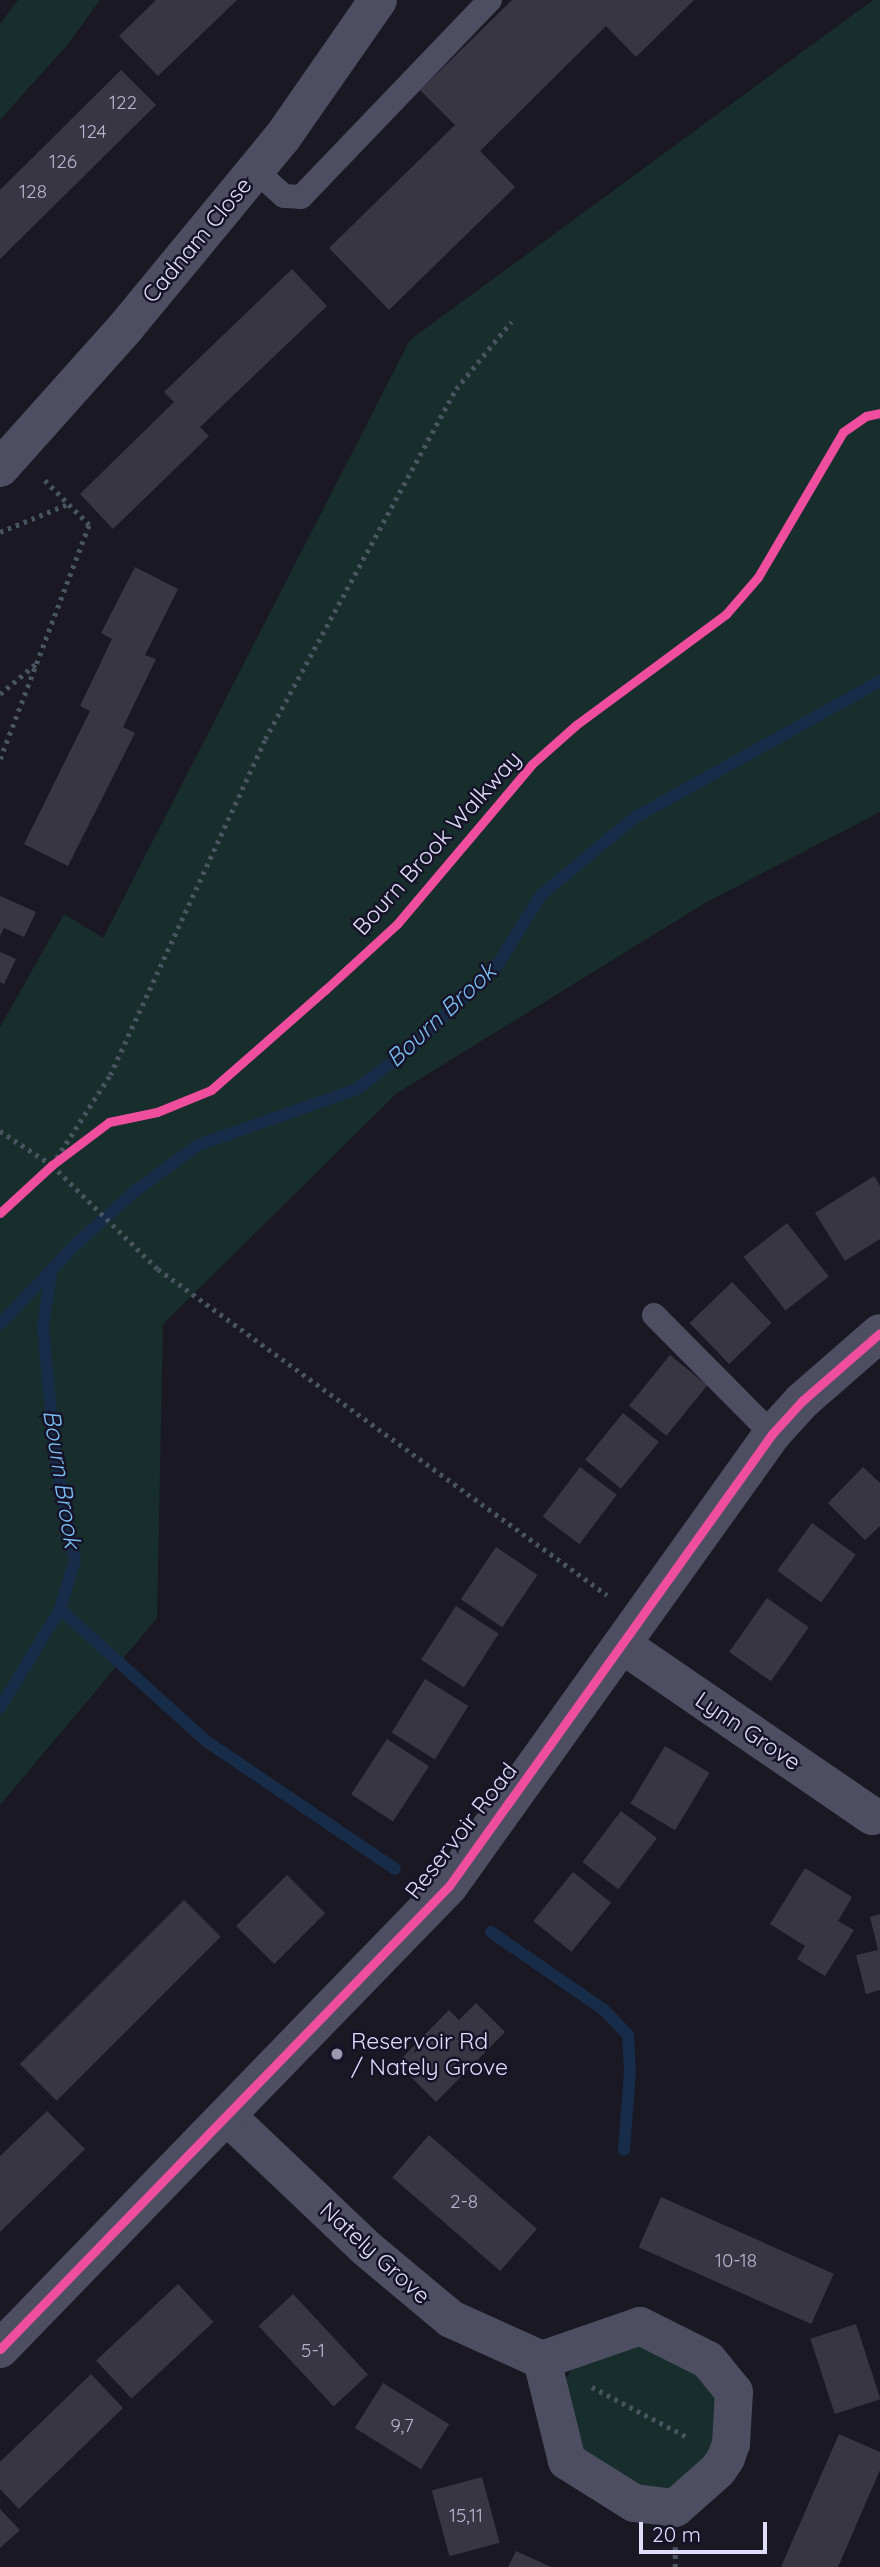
<!DOCTYPE html>
<style>
body{margin:0}
#map{position:relative;width:880px;height:2567px;overflow:hidden;background:#1a1823;font-family:Quicksand,sans-serif}
div>[style]{position:absolute}
[style*='--x']{left:calc(var(--x)*1px);top:calc(var(--y)*1px);width:calc(var(--w)*1px);rotate:calc(var(--a)*1deg)}
.green>*{inset:0;background:#172e2d}
.stream>*{height:12px;margin:-6px;padding:0 6px;transform-origin:6px;border-radius:6px;background:#172c49}
.building>*{inset:0;background:#393644;transform-origin:0 0}
.path>*{height:4.5px;margin-top:-2.25px;transform-origin:0;background:repeating-linear-gradient(90deg,#48545f 0 3.5px,transparent 0 8.5px)}
.service>*{height:24px;margin:-12px;padding:0 12px;transform-origin:12px;border-radius:12px;background:#4e4e62}
.minor>*{height:38px;margin:-19px;padding:0 19px;transform-origin:19px;border-radius:19px;background:#4e4e62}
.cycleway>*{height:9px;margin:-4.5px;padding:0 4.5px;transform-origin:4.5px;border-radius:4.5px;background:#ef4d9e}
.dots>*{width:19px;height:19px;translate:-50% -50%;box-sizing:border-box;border:4px solid #161328;border-radius:50%}
span{translate:-50% -50%;white-space:nowrap;text-align:center;line-height:1.15;-webkit-text-stroke:5px #161328;paint-order:stroke}
.number-label{font-size:19px;color:#b6b3cd}
.number-label span{-webkit-text-stroke-width:0}
.street-label{font-size:23px;color:#e0ddfb}
.poi-label{font-size:23px;color:#e0ddfb}
.left{translate:0 -50%;text-align:left}
.water-label{font-size:24px;color:#77bdf0;font-style:italic}
.scale{position:absolute;left:639px;top:2522px;width:128px;height:32px;box-sizing:border-box;border:4px solid #e0ddfb;border-top:0;padding-left:9px;font-size:21px;line-height:24px;white-space:nowrap;color:#e0ddfb;-webkit-text-stroke:5px #161328;paint-order:stroke}
</style>
<div id="map">
<div class="green">
<div style="clip-path:polygon(18px 0,100px 0,68px 44px,0 120px,0 24px)"></div>
<div style="clip-path:polygon(873px 0,880px 0,880px 812px,705px 903px,397px 1093px,163px 1324px,157px 1618px,0 1805px,0 1027px,64px 914px,103px 938px,410px 340px)"></div>
<div style="clip-path:polygon(637px 2343px,697px 2371px,719px 2399px,718px 2439px,706px 2461px,674px 2491px,639px 2486px,579px 2449px,563px 2385px,575px 2362px)"></div>
</div>
<div class="stream">
<div style="--x:0;--y:1324;--w:110;--a:-46.5"></div>
<div style="--x:76;--y:1244;--w:78;--a:-41.9"></div>
<div style="--x:134;--y:1192;--w:79;--a:-36.3"></div>
<div style="--x:198;--y:1145;--w:169;--a:-19.4"></div>
<div style="--x:357;--y:1089;--w:72;--a:-37.7"></div>
<div style="--x:414;--y:1045;--w:117;--a:-44"></div>
<div style="--x:498;--y:964;--w:81;--a:-58.1"></div>
<div style="--x:541;--y:895;--w:121;--a:-39.6"></div>
<div style="--x:634;--y:818;--w:282;--a:-29.1"></div>
<div style="--x:60;--y:1609;--w:197;--a:42.1"></div>
<div style="--x:206;--y:1741;--w:228;--a:34.1"></div>
<div style="--x:0;--y:1708;--w:116;--a:-58.8"></div>
<div style="--x:60;--y:1609;--w:51;--a:-73"></div>
<div style="--x:75;--y:1560;--w:106;--a:-100.9"></div>
<div style="--x:55;--y:1456;--w:131;--a:-95.3"></div>
<div style="--x:43;--y:1326;--w:53;--a:-81.3"></div>
<div style="--x:491;--y:1932;--w:137;--a:34.6"></div>
<div style="--x:604;--y:2010;--w:35;--a:46"></div>
<div style="--x:628;--y:2035;--w:37;--a:87"></div>
<div style="--x:630;--y:2072;--w:78;--a:94.4"></div>
</div>
<div class="building">
<div style="clip-path:polygon(156px 0,237px 0,158px 76px,119px 36px)"></div>
<div style="clip-path:polygon(512px 0,694px 0,636px 57px,606px 26px,480px 151px,515px 187px,389px 310px,329px 248px,455px 125px,420px 90px)"></div>
<div style="clip-path:polygon(121px 70px,156px 105px,0 259px,0 190px)"></div>
<div style="clip-path:polygon(292px 269px,327px 306px,200px 427px,209px 436px,113px 529px,80px 494px,174px 402px,164px 392px)"></div>
<div style="clip-path:polygon(135px 567px,178px 589px,145px 655px,156px 659px,123px 727px,135px 733px,68px 866px,24px 844px,90px 711px,80px 706px,112px 639px,101px 633px)"></div>
<div style="clip-path:polygon(0 896px,36px 912px,24px 937px,4px 928px,0 936px)"></div>
<div style="clip-path:polygon(0 952px,16px 959px,4px 984px,0 982px)"></div>
<div style="clip-path:polygon(874px 1176px,880px 1186px,880px 1239px,845px 1261px,815px 1213px)"></div>
<div style="left:787px;top:1223px;width:68px;height:55px;rotate:52deg"></div>
<div style="left:732px;top:1282px;width:57px;height:59px;rotate:46deg"></div>
<div style="left:670px;top:1355px;width:48px;height:65px;rotate:39deg"></div>
<div style="left:623px;top:1413px;width:46px;height:60px;rotate:39deg"></div>
<div style="left:580px;top:1467px;width:46px;height:62px;rotate:37deg"></div>
<div style="clip-path:polygon(863px 1467px,880px 1483px,880px 1526px,865px 1540px,828px 1503px)"></div>
<div style="left:812px;top:1523px;width:54px;height:59px;rotate:36deg"></div>
<div style="left:496px;top:1547px;width:50px;height:63px;rotate:34deg"></div>
<div style="left:767px;top:1598px;width:51px;height:66px;rotate:35deg"></div>
<div style="left:456px;top:1606px;width:51px;height:64px;rotate:33deg"></div>
<div style="left:425px;top:1679px;width:51px;height:63px;rotate:32deg"></div>
<div style="left:387px;top:1739px;width:50px;height:66px;rotate:33deg"></div>
<div style="left:665px;top:1746px;width:52px;height:67px;rotate:31deg"></div>
<div style="left:621px;top:1811px;width:45px;height:64px;rotate:37deg"></div>
<div style="clip-path:polygon(805px 1868px,852px 1897px,838px 1921px,854px 1930px,825px 1976px,797px 1959px,805px 1946px,770px 1924px)"></div>
<div style="left:573px;top:1872px;width:49px;height:63px;rotate:39deg"></div>
<div style="left:287px;top:1875px;width:54px;height:72px;rotate:45deg"></div>
<div style="left:184px;top:1900px;width:52px;height:232px;rotate:45deg"></div>
<div style="clip-path:polygon(880px 1914px,880px 1990px,866px 1994px,856px 1955px,878px 1950px,870px 1917px)"></div>
<div style="clip-path:polygon(476px 2003px,505px 2032px,436px 2102px,397px 2063px,449px 2010px,459px 2020px)"></div>
<div style="clip-path:polygon(47px 2111px,85px 2149px,0 2232px,0 2156px)"></div>
<div style="left:429px;top:2135px;width:143px;height:56px;rotate:41deg"></div>
<div style="left:661px;top:2197px;width:189px;height:55px;rotate:24deg"></div>
<div style="left:178px;top:2284px;width:52px;height:112px;rotate:47deg"></div>
<div style="left:293px;top:2294px;width:110px;height:47px;rotate:47deg"></div>
<div style="left:856px;top:2324px;width:79px;height:48px;rotate:72deg"></div>
<div style="clip-path:polygon(91px 2374px,123px 2408px,19px 2509px,0 2489px,0 2462px)"></div>
<div style="left:383px;top:2383px;width:78px;height:53px;rotate:32deg"></div>
<div style="clip-path:polygon(839px 2434px,880px 2452px,880px 2470px,838px 2567px,781px 2567px)"></div>
<div style="left:482px;top:2477px;width:68px;height:52px;rotate:75deg"></div>
<div style="clip-path:polygon(0 2509px,20px 2530px,0 2548px)"></div>
<div style="clip-path:polygon(516px 2551px,551px 2567px,508px 2567px)"></div>
</div>
<div class="path">
<div style="--x:0;--y:532;--w:74;--a:-22.4"></div>
<div style="--x:0;--y:694;--w:50;--a:-40.1"></div>
<div style="--x:0;--y:759;--w:250;--a:-69.2"></div>
<div style="--x:89;--y:525;--w:64;--a:-135"></div>
<div style="--x:0;--y:1131;--w:62;--a:33.2"></div>
<div style="--x:52;--y:1165;--w:148;--a:44.5"></div>
<div style="--x:158;--y:1269;--w:555;--a:35.98"></div>
<div style="--x:52;--y:1165;--w:107;--a:-57.2"></div>
<div style="--x:110;--y:1075;--w:370;--a:-65.2"></div>
<div style="--x:265;--y:739;--w:399;--a:-61.4"></div>
<div style="--x:456;--y:389;--w:87;--a:-50.6"></div>
<div style="--x:592;--y:2387;--w:110;--a:27.7"></div>
<div style="--x:675;--y:2567;--w:20;--a:-90"></div>
</div>
<div class="service">
<div style="--x:255;--y:170;--w:39;--a:42"></div>
<div style="--x:284;--y:196;--w:17;--a:3"></div>
<div style="--x:301;--y:197;--w:273;--a:-46.2"></div>
<div style="--x:654;--y:1315;--w:168;--a:45.2"></div>
</div>
<div class="minor">
<div style="--x:0;--y:468;--w:189;--a:-48.2"></div>
<div style="--x:126;--y:327;--w:245;--a:-50.5"></div>
<div style="--x:282;--y:138;--w:168;--a:-55.2"></div>
<div style="--x:624;--y:1646;--w:301;--a:34.4"></div>
<div style="--x:228;--y:2117;--w:190;--a:43.5"></div>
<div style="--x:366;--y:2248;--w:111;--a:39.9"></div>
<div style="--x:451;--y:2319;--w:100;--a:24.3"></div>
<div style="--x:640;--y:2326;--w:76;--a:26.6"></div>
<div style="--x:708;--y:2360;--w:41;--a:50.9"></div>
<div style="--x:734;--y:2392;--w:52;--a:93.3"></div>
<div style="--x:731;--y:2444;--w:15;--a:110"></div>
<div style="--x:726;--y:2458;--w:14;--a:124"></div>
<div style="--x:718;--y:2470;--w:57;--a:138.5"></div>
<div style="--x:675;--y:2508;--w:41;--a:-173"></div>
<div style="--x:634;--y:2503;--w:79;--a:-147.9"></div>
<div style="--x:567;--y:2461;--w:104;--a:-103.9"></div>
<div style="--x:542;--y:2360;--w:104;--a:-19.1"></div>
<div style="--x:0;--y:2349;--w:645;--a:-45.88"></div>
<div style="--x:449;--y:1886;--w:556;--a:-54.45"></div>
<div style="--x:772;--y:1434;--w:45;--a:-47.7"></div>
<div style="--x:802;--y:1401;--w:103;--a:-41.1"></div>
</div>
<div class="cycleway">
<div style="--x:0;--y:1213;--w:71;--a:-42.7"></div>
<div style="--x:52;--y:1165;--w:71;--a:-37"></div>
<div style="--x:109;--y:1122;--w:49;--a:-11.8"></div>
<div style="--x:157;--y:1112;--w:58;--a:-22.2"></div>
<div style="--x:211;--y:1090;--w:152;--a:-41.3"></div>
<div style="--x:325;--y:990;--w:98;--a:-42.5"></div>
<div style="--x:397;--y:924;--w:209;--a:-49.8"></div>
<div style="--x:532;--y:764;--w:59;--a:-41.6"></div>
<div style="--x:576;--y:725;--w:187;--a:-36.5"></div>
<div style="--x:726;--y:614;--w:49;--a:-49.1"></div>
<div style="--x:758;--y:577;--w:168;--a:-59.6"></div>
<div style="--x:843;--y:432;--w:28;--a:-35"></div>
<div style="--x:866;--y:416;--w:14;--a:-12"></div>
<div style="--x:0;--y:2349;--w:645;--a:-45.88"></div>
<div style="--x:449;--y:1886;--w:556;--a:-54.45"></div>
<div style="--x:772;--y:1434;--w:45;--a:-47.7"></div>
<div style="--x:802;--y:1401;--w:103;--a:-41.1"></div>
</div>
<div class="dots">
<div style="left:337px;top:2054px;background:#9b98af"></div>
</div>
<div class="number-label">
<span style="left:123px;top:103px">122</span>
<span style="left:93px;top:132px">124</span>
<span style="left:63px;top:162px">126</span>
<span style="left:33px;top:192px">128</span>
<span style="left:464px;top:2202px">2-8</span>
<span style="left:736px;top:2261px">10-18</span>
<span style="left:313px;top:2351px">5-1</span>
<span style="left:402px;top:2426px">9,7</span>
<span style="left:466px;top:2516px">15,11</span>
</div>
<div class="street-label">
<span style="left:197px;top:240px;rotate:-50deg">Cadnam Close</span>
<span style="left:437px;top:843px;rotate:-48deg">Bourn Brook Walkway</span>
<span style="left:748px;top:1731px;rotate:34deg">Lynn Grove</span>
<span style="left:461px;top:1831px;rotate:-52deg">Reservoir Road</span>
<span style="left:375px;top:2253px;rotate:42deg">Nately Grove</span>
</div>
<div class="poi-label">
<span class="left" style="left:351px;top:2054px">Reservoir Rd<br>/ Nately Grove</span>
</div>
<div class="water-label">
<span style="left:441px;top:1015px;rotate:-43deg">Bourn Brook</span>
<span style="left:62px;top:1479px;rotate:81deg">Bourn Brook</span>
</div>
<div class="scale">20 m</div>
</div>
